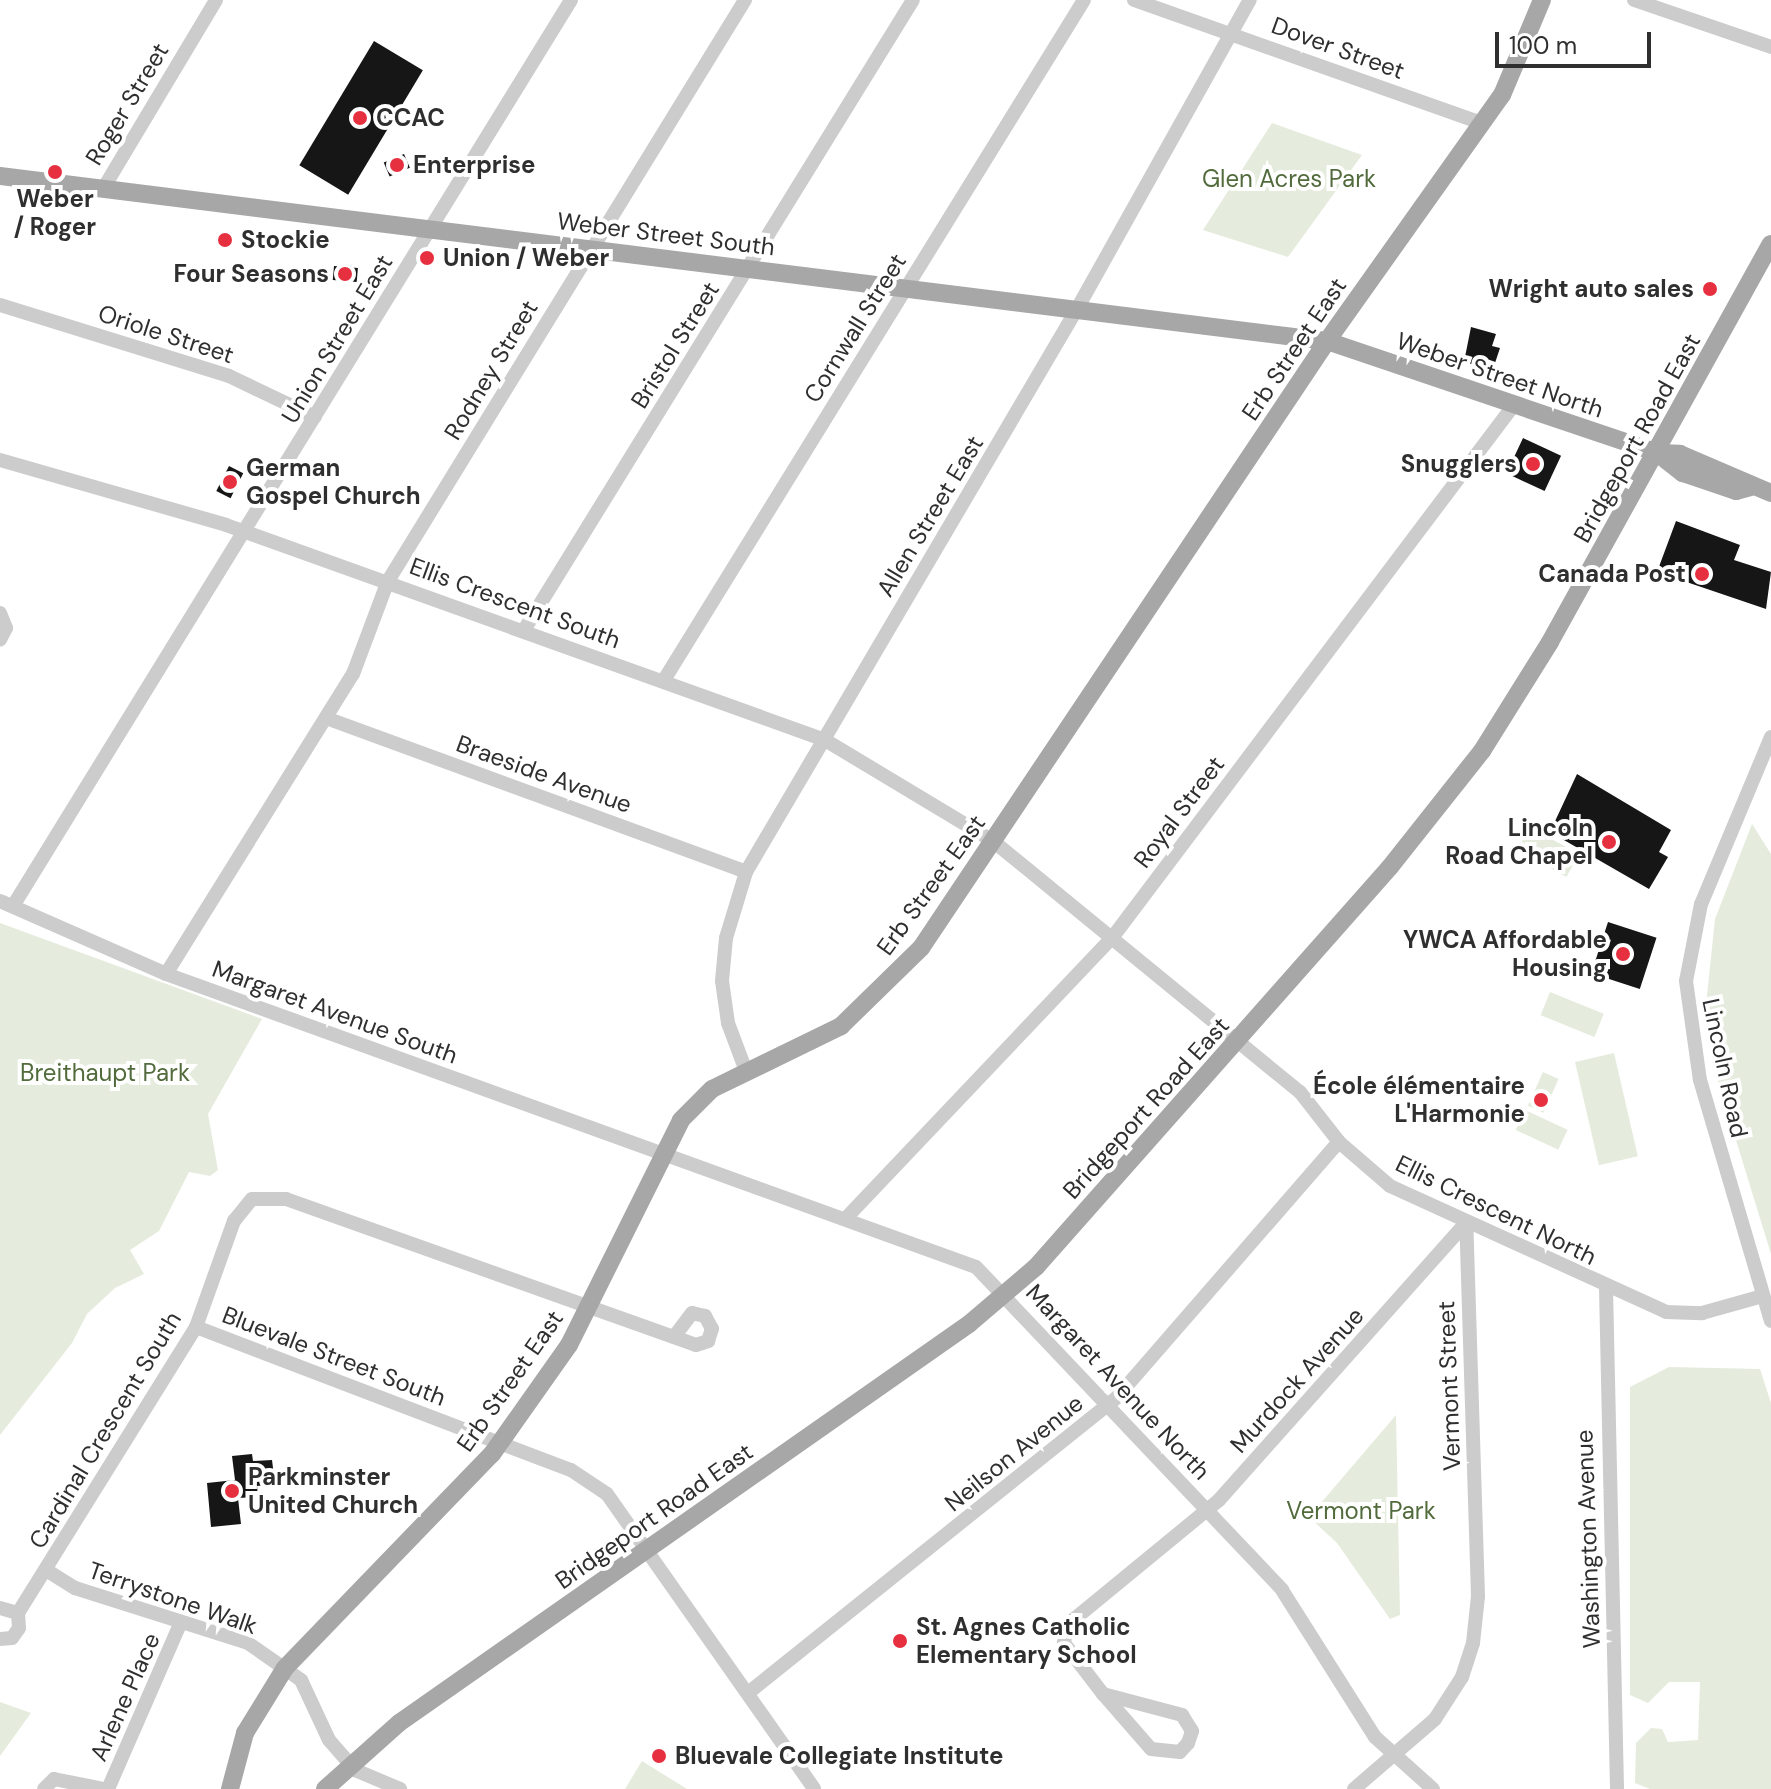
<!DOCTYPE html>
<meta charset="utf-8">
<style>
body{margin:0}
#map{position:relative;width:1771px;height:1789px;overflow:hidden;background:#fff;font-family:"DM Sans",sans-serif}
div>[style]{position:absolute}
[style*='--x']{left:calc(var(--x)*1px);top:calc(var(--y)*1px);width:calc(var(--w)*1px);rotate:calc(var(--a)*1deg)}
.green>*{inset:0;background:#e5ecdd;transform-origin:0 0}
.building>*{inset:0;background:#161616;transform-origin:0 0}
.minor>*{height:14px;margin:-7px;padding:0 7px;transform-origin:7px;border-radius:7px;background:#ccc}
.major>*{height:18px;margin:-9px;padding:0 9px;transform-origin:9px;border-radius:9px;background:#a7a7a7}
.dots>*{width:22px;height:22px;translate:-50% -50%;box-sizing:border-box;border:4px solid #fff;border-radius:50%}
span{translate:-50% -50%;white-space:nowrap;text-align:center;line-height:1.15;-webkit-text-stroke:8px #fff;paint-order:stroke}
.street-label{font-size:24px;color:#2f2f2f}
.poi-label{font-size:24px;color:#2f2f2f;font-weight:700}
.left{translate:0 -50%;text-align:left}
.right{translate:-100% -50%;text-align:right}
.park-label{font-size:24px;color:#526b3c}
.scale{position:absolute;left:1495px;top:32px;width:156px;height:36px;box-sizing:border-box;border:4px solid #2f2f2f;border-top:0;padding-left:10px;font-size:24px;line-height:28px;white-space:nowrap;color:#2f2f2f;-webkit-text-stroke:6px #fff;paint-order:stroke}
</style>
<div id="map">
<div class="green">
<div style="clip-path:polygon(1272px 123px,1362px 155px,1288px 257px,1203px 230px)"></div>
<div style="clip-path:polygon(1752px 824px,1771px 854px,1771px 1254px,1716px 1075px,1706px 1005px,1715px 919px)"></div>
<div style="left:1530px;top:827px;width:56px;height:26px;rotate:29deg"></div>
<div style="clip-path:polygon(0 923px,262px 1019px,208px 1114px,218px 1170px,210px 1176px,189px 1172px,159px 1231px,130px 1250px,144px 1274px,115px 1288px,87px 1314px,72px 1343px,0 1435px)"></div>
<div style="left:1550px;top:992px;width:58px;height:25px;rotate:22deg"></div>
<div style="left:1614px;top:1053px;width:106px;height:40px;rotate:77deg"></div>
<div style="left:1543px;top:1072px;width:17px;height:37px;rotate:24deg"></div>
<div style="left:1525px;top:1110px;width:47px;height:22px;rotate:25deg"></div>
<div style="clip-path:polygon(1669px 1367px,1760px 1369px,1771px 1403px,1771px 1789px,1650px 1789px,1635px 1783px,1636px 1743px,1651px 1728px,1662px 1729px,1668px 1742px,1698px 1740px,1700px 1682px,1669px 1682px,1648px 1703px,1630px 1695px,1630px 1387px)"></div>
<div style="clip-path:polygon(1396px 1415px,1400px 1615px,1390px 1619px,1337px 1543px,1309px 1517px)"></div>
<div style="clip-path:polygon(0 1702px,31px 1713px,0 1756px)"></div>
<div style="clip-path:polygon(642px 1761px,687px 1789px,625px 1789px)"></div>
</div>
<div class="building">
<div style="left:374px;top:41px;width:57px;height:145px;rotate:31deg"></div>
<div style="left:404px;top:154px;width:15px;height:22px;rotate:67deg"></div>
<div style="left:334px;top:266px;width:24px;height:14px;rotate:5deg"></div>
<div style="clip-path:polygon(1471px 327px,1496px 334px,1492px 346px,1500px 348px,1492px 372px,1464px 362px)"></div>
<div style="left:1523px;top:438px;width:42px;height:39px;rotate:25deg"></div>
<div style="left:229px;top:466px;width:16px;height:28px;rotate:27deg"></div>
<div style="clip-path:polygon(1676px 521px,1740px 545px,1734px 560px,1771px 572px,1766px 609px,1657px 572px)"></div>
<div style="clip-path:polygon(1577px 774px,1671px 830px,1659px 852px,1668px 857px,1649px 889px,1550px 832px)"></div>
<div style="left:1608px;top:922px;width:51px;height:54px;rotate:18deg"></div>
<div style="clip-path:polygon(252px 1454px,253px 1461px,272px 1460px,275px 1484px,257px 1486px,258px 1497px,238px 1498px,241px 1524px,211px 1527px,207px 1483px,235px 1480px,232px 1456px)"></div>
</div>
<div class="minor">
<div style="--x:1134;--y:0;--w:369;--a:19.5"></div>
<div style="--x:1634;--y:0;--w:145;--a:18.9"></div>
<div style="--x:103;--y:189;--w:220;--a:-59.1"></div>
<div style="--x:0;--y:305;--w:240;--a:17.2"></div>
<div style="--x:229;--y:376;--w:95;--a:25.5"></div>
<div style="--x:0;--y:460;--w:235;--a:16"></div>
<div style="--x:226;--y:525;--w:636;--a:19.74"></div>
<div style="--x:825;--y:740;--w:196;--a:31"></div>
<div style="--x:993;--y:841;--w:397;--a:39.3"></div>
<div style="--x:1300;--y:1092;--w:63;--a:52"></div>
<div style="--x:1339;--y:1142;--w:67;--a:40.8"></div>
<div style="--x:1390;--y:1186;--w:303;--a:24.5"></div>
<div style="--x:1666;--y:1312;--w:36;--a:2"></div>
<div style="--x:1702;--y:1313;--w:63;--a:-15.6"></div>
<div style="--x:0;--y:613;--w:16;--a:68"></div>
<div style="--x:6;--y:628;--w:13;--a:117"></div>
<div style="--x:524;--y:630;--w:740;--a:-58.31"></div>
<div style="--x:664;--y:680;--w:799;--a:-58.3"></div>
<div style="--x:326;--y:718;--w:447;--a:20.1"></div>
<div style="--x:1771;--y:737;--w:181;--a:112.7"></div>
<div style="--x:1701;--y:904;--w:78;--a:101"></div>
<div style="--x:1686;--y:981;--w:100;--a:82"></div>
<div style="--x:1700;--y:1080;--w:251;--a:73.6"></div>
<div style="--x:0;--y:901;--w:181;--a:23.7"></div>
<div style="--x:166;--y:974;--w:861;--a:19.89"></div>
<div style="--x:976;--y:1267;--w:445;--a:46.5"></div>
<div style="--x:1282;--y:1590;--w:174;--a:57.7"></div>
<div style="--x:1375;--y:1737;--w:78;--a:41.9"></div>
<div style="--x:13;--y:906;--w:1064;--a:-58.37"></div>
<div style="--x:166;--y:974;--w:354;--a:-58.1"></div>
<div style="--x:353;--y:674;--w:99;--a:-69.4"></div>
<div style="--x:388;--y:581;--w:682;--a:-58.43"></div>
<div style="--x:746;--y:1071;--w:51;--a:-110.6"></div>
<div style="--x:728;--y:1023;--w:42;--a:-98.1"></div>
<div style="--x:722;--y:981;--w:43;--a:-84.7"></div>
<div style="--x:726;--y:938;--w:69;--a:-73.1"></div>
<div style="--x:746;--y:872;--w:653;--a:-59.55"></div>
<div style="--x:1077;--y:309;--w:354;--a:-60.8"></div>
<div style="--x:847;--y:1217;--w:385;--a:-46.5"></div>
<div style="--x:1112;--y:938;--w:666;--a:-52.99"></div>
<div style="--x:1606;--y:1288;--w:501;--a:88.74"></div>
<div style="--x:196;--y:1327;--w:401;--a:20.9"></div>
<div style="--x:571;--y:1470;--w:43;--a:33.7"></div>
<div style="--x:607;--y:1494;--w:360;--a:54.9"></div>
<div style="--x:46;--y:1570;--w:34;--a:32"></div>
<div style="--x:75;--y:1588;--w:182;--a:17.6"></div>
<div style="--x:248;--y:1643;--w:65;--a:34.9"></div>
<div style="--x:301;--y:1680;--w:66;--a:65"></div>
<div style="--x:329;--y:1740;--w:40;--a:49"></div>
<div style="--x:355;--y:1770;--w:49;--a:22.9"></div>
<div style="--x:0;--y:1608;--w:19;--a:16"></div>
<div style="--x:0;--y:1639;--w:12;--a:-5"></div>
<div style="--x:12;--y:1638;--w:12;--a:-55"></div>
<div style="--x:19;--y:1628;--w:15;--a:-94"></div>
<div style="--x:18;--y:1613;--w:337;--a:-58.1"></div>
<div style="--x:196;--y:1327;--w:113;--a:-70.3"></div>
<div style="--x:234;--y:1221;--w:28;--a:-51"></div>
<div style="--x:252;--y:1199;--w:34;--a:0"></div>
<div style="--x:286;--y:1199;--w:435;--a:19.6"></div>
<div style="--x:696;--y:1345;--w:13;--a:-18"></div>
<div style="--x:708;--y:1341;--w:13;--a:-72"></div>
<div style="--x:712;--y:1329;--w:15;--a:-118"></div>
<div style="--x:705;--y:1316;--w:13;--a:-167"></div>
<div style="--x:692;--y:1313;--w:30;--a:127"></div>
<div style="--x:748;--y:1693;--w:473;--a:-38.7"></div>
<div style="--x:1117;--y:1397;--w:338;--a:-49"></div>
<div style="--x:1103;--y:1694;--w:82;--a:14.9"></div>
<div style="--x:1182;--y:1715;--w:19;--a:58"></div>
<div style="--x:1192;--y:1731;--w:13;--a:108"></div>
<div style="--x:1188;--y:1743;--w:12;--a:132"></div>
<div style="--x:1180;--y:1752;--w:29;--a:-174"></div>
<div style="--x:1151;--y:1749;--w:73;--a:-131.1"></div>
<div style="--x:1103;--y:1694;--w:64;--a:-127.4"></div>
<div style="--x:1064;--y:1643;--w:18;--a:-81"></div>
<div style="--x:1067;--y:1625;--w:197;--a:-39.4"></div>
<div style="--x:1219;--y:1500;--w:371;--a:-48.3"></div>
<div style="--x:44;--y:1789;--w:14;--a:-45"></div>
<div style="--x:54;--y:1779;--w:51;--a:11.3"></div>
<div style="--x:108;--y:1789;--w:182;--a:-66.4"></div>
<div style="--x:1354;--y:1789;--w:107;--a:-40.8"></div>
<div style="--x:1435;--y:1719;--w:50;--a:-57.3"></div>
<div style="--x:1462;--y:1677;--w:36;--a:-72"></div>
<div style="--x:1473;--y:1643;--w:47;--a:-83.9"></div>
<div style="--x:1478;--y:1596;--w:373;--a:-91.8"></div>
</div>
<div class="major">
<div style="--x:0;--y:176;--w:1337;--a:7.09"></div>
<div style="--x:1327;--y:341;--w:348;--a:18.7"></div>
<div style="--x:1657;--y:453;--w:23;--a:2"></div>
<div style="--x:1680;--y:454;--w:99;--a:23.2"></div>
<div style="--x:1657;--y:453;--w:33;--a:38"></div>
<div style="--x:1683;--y:473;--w:56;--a:18.8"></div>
<div style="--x:1736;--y:491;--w:16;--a:-15"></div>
<div style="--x:230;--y:1789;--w:58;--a:-75"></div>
<div style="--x:245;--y:1733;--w:76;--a:-58.4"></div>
<div style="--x:285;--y:1668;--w:298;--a:-46"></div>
<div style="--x:492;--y:1454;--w:133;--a:-54.8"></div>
<div style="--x:569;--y:1345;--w:251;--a:-63.5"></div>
<div style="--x:681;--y:1120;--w:44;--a:-45"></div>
<div style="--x:712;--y:1089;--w:144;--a:-26"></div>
<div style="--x:841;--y:1026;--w:112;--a:-44.3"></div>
<div style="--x:921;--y:948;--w:730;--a:-56.22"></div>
<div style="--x:1327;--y:341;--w:302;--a:-54.6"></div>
<div style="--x:1502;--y:95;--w:103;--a:-67.2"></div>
<div style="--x:325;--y:1789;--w:99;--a:-41.7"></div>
<div style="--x:399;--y:1723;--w:696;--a:-34.99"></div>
<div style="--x:969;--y:1324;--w:88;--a:-40.4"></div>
<div style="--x:1036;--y:1267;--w:534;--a:-48.49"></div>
<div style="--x:1390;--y:867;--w:148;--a:-51.6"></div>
<div style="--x:1482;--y:751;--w:128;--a:-58"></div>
<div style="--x:1550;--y:642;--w:455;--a:-61"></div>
</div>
<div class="dots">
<div style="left:360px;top:118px;background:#e63040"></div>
<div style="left:397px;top:165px;background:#e63040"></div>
<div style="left:55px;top:172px;background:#e63040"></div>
<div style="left:225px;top:240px;background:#e63040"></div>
<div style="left:427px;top:258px;background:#e63040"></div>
<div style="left:345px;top:274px;background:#e63040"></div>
<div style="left:1710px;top:289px;background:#e63040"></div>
<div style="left:1533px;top:464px;background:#e63040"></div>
<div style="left:230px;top:482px;background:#e63040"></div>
<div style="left:1702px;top:574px;background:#e63040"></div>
<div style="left:1609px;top:842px;background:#e63040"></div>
<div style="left:1623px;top:954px;background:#e63040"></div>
<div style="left:1541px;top:1100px;background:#e63040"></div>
<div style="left:232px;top:1491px;background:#e63040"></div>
<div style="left:900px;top:1641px;background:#e63040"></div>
<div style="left:659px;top:1756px;background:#e63040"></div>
</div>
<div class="street-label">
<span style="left:1338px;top:48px;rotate:20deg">Dover Street</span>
<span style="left:127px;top:104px;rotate:-59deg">Roger Street</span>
<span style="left:666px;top:234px;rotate:7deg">Weber Street South</span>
<span style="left:855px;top:328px;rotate:-58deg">Cornwall Street</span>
<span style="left:166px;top:334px;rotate:18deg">Oriole Street</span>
<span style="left:337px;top:339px;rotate:-59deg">Union Street East</span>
<span style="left:675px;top:345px;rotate:-58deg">Bristol Street</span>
<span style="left:1294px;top:349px;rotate:-56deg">Erb Street East</span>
<span style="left:491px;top:370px;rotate:-59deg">Rodney Street</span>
<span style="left:1500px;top:375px;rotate:19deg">Weber Street North</span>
<span style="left:1637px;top:438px;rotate:-61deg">Bridgeport Road East</span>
<span style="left:930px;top:516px;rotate:-59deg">Allen Street East</span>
<span style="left:515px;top:603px;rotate:20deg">Ellis Crescent South</span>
<span style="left:544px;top:774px;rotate:20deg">Braeside Avenue</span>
<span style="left:1179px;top:812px;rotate:-53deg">Royal Street</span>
<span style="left:931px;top:885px;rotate:-54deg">Erb Street East</span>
<span style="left:335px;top:1012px;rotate:20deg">Margaret Avenue South</span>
<span style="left:1725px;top:1068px;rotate:78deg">Lincoln Road</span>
<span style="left:1146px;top:1108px;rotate:-48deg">Bridgeport Road East</span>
<span style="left:1496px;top:1210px;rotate:26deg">Ellis Crescent North</span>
<span style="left:334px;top:1356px;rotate:21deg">Bluevale Street South</span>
<span style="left:1297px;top:1380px;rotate:-48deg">Murdock Avenue</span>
<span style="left:510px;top:1381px;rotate:-55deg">Erb Street East</span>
<span style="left:1118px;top:1382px;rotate:47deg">Margaret Avenue North</span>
<span style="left:1449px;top:1386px;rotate:-92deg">Vermont Street</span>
<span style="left:105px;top:1430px;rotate:-59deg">Cardinal Crescent South</span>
<span style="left:1014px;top:1453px;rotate:-39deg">Neilson Avenue</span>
<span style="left:654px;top:1516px;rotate:-35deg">Bridgeport Road East</span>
<span style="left:1588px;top:1539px;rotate:-92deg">Washington Avenue</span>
<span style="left:173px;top:1598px;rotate:19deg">Terrystone Walk</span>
<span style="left:125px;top:1697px;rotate:-66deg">Arlene Place</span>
</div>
<div class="poi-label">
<span class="left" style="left:376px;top:118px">CCAC</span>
<span class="left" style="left:413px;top:165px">Enterprise</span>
<span style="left:55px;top:213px">Weber<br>/ Roger</span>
<span class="left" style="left:241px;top:240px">Stockie</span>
<span class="left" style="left:443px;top:258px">Union / Weber</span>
<span class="right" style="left:329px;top:274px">Four Seasons</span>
<span class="right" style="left:1694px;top:289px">Wright auto sales</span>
<span class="right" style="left:1517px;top:464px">Snugglers</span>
<span class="left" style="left:246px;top:482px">German<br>Gospel Church</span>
<span class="right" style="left:1686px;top:574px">Canada Post</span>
<span class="right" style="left:1593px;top:842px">Lincoln<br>Road Chapel</span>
<span class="right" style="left:1607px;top:954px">YWCA Affordable<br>Housing</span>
<span class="right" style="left:1525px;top:1100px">École élémentaire<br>L'Harmonie</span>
<span class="left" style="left:248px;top:1491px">Parkminster<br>United Church</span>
<span class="left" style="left:916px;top:1641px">St. Agnes Catholic<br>Elementary School</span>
<span class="left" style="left:675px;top:1756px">Bluevale Collegiate Institute</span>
</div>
<div class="park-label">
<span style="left:1289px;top:179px">Glen Acres Park</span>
<span style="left:105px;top:1073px">Breithaupt Park</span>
<span style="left:1361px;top:1511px">Vermont Park</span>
</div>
<div class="scale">100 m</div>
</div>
